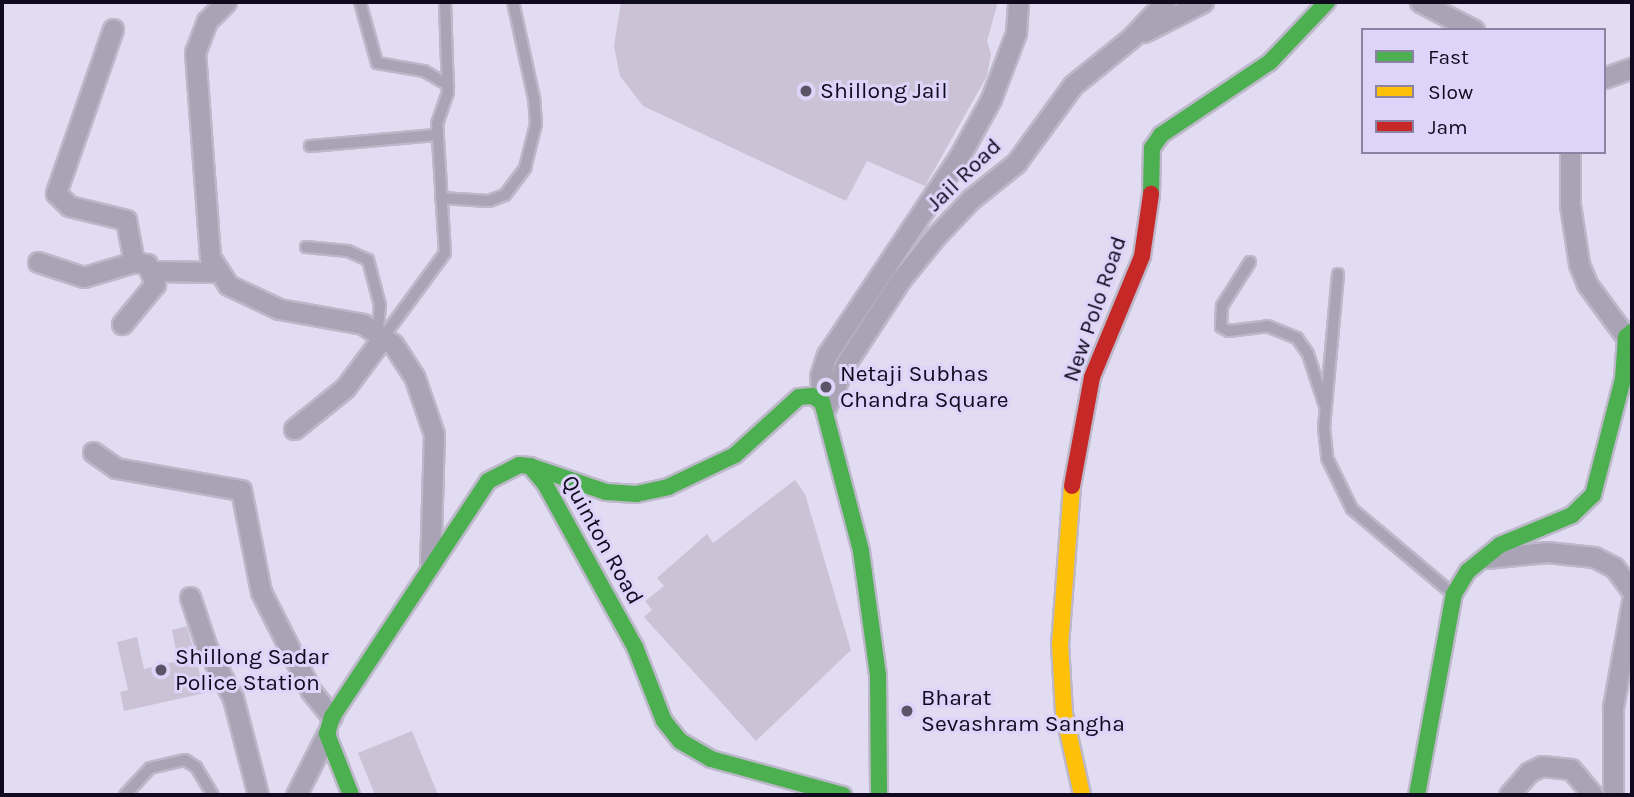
<!DOCTYPE html>
<style>
body{margin:0}
#map{position:relative;width:1634px;height:797px;overflow:hidden;background:#e1dcf1;font-family:Karla,sans-serif}
div>[style]{position:absolute}
[style*='--x']{left:calc(var(--x)*1px);top:calc(var(--y)*1px);width:calc(var(--w)*1px);rotate:calc(var(--a)*1deg)}
.building>*{inset:0;background:#ccc2d6}
.roads{filter:drop-shadow(2px 0 #bcb8c9) drop-shadow(-2px 0 #bcb8c9) drop-shadow(0 2px #bcb8c9) drop-shadow(0 -2px #bcb8c9)}
.lane>*{height:10px;margin:-5px;padding:0 5px;transform-origin:5px;border-radius:5px;background:#a9a4b5}
.street>*{height:19px;margin:-9.5px;padding:0 9.5px;transform-origin:9.5px;border-radius:9.5px;background:#a9a4b5}
.fast>*{height:16px;margin:-8px;padding:0 8px;transform-origin:8px;border-radius:8px;background:#4caf50}
.slow>*{height:16px;margin:-8px;padding:0 8px;transform-origin:8px;border-radius:8px;background:#ffc107}
.jam>*{height:16px;margin:-8px;padding:0 8px;transform-origin:8px;border-radius:8px;background:#c62828}
.dots>*{width:19px;height:19px;translate:-50% -50%;box-sizing:border-box;border:4px solid #ddd4f9;border-radius:50%}
span{translate:-50% -50%;white-space:nowrap;text-align:center;line-height:1.15;-webkit-text-stroke:6px #ddd4f9;paint-order:stroke}
.poi-label{font-size:23px;color:#100a1e}
.left{translate:0 -50%;text-align:left}
.street-label{font-size:23px;color:#100a1e}
.frame{position:absolute;inset:0;border:4px solid #100a1e;pointer-events:none}
.legend{position:absolute;left:1361px;top:28px;width:245px;height:126px;box-sizing:border-box;background:#ddd4f9;border:2px solid #8b83a1;margin:0;padding:9px 12px;list-style:none;font-size:21px;color:#100a1e}
.legend li{display:flex;align-items:center;gap:14px;height:35px}
.legend b{width:35px;border:2px solid #8b83a1}
</style>
<div id="map">
<div class="building">
<div style="clip-path:polygon(621px 2px,998px 2px,987px 41px,991px 54px,987px 76px,925px 186px,867px 161px,846px 201px,643px 106px,620px 76px,614px 46px)"></div>
<div style="clip-path:polygon(795px 480px,805px 494px,851px 650px,756px 741px,644px 617px,652px 610px,645px 601px,664px 586px,657px 578px,707px 534px,713px 543px)"></div>
<div style="clip-path:polygon(187px 626px,200px 674px,206px 672px,214px 691px,124px 711px,120px 692px,128px 690px,117px 642px,137px 637px,144px 669px,178px 661px,172px 630px)"></div>
<div style="clip-path:polygon(412px 731px,438px 795px,375px 795px,358px 753px)"></div>
</div>
<div class="roads">
<div class="lane">
<div style="--x:360;--y:2;--w:63;--a:74.4"></div>
<div style="--x:377;--y:63;--w:48;--a:9.7"></div>
<div style="--x:424;--y:71;--w:28;--a:30"></div>
<div style="--x:310;--y:146;--w:127;--a:-5"></div>
<div style="--x:441;--y:198;--w:48;--a:3.6"></div>
<div style="--x:489;--y:201;--w:17;--a:-21"></div>
<div style="--x:505;--y:195;--w:34;--a:-53"></div>
<div style="--x:525;--y:168;--w:45;--a:-76"></div>
<div style="--x:536;--y:124;--w:26;--a:-94"></div>
<div style="--x:534;--y:98;--w:98;--a:-102.3"></div>
<div style="--x:306;--y:247;--w:42;--a:5.4"></div>
<div style="--x:348;--y:251;--w:22;--a:24"></div>
<div style="--x:368;--y:260;--w:47;--a:75.1"></div>
<div style="--x:380;--y:305;--w:25;--a:95"></div>
<div style="--x:1250;--y:262;--w:52;--a:122.5"></div>
<div style="--x:1222;--y:306;--w:21;--a:93"></div>
<div style="--x:1221;--y:327;--w:9;--a:27"></div>
<div style="--x:1229;--y:331;--w:38;--a:-7"></div>
<div style="--x:1267;--y:326;--w:32;--a:22"></div>
<div style="--x:1297;--y:338;--w:19;--a:55"></div>
<div style="--x:1308;--y:354;--w:52;--a:71.9"></div>
<div style="--x:1338;--y:274;--w:154;--a:95.2"></div>
<div style="--x:1324;--y:427;--w:31;--a:84"></div>
<div style="--x:1327;--y:458;--w:57;--a:63.9"></div>
<div style="--x:1352;--y:509;--w:132;--a:40.1"></div>
<div style="--x:384;--y:336;--w:103;--a:-53.7"></div>
<div style="--x:445;--y:253;--w:129;--a:-93.5"></div>
<div style="--x:437;--y:124;--w:34;--a:-71"></div>
<div style="--x:448;--y:92;--w:90;--a:-91.9"></div>
<div style="--x:125;--y:795;--w:37;--a:-47"></div>
<div style="--x:150;--y:768;--w:36;--a:-13"></div>
<div style="--x:185;--y:760;--w:13;--a:32"></div>
<div style="--x:196;--y:767;--w:33;--a:59"></div>
</div>
<div class="street">
<div style="--x:226;--y:2;--w:27;--a:135"></div>
<div style="--x:207;--y:21;--w:33;--a:111"></div>
<div style="--x:195;--y:52;--w:206;--a:85.8"></div>
<div style="--x:210;--y:257;--w:33;--a:57"></div>
<div style="--x:228;--y:285;--w:56;--a:25.2"></div>
<div style="--x:279;--y:309;--w:85;--a:10.1"></div>
<div style="--x:363;--y:324;--w:36;--a:34"></div>
<div style="--x:393;--y:344;--w:38;--a:57"></div>
<div style="--x:414;--y:376;--w:61;--a:71"></div>
<div style="--x:434;--y:434;--w:131;--a:91.7"></div>
<div style="--x:1420;--y:2;--w:61;--a:27.4"></div>
<div style="--x:113;--y:29;--w:174;--a:109.2"></div>
<div style="--x:56;--y:193;--w:18;--a:45"></div>
<div style="--x:69;--y:206;--w:59;--a:13.8"></div>
<div style="--x:126;--y:220;--w:43;--a:79.2"></div>
<div style="--x:1144;--y:32;--w:66;--a:-27"></div>
<div style="--x:1604;--y:78;--w:30;--a:-20"></div>
<div style="--x:1570;--y:152;--w:53;--a:90"></div>
<div style="--x:1570;--y:205;--w:60;--a:81.3"></div>
<div style="--x:1579;--y:264;--w:22;--a:68"></div>
<div style="--x:1587;--y:284;--w:66;--a:53.7"></div>
<div style="--x:38;--y:262;--w:48;--a:18.1"></div>
<div style="--x:84;--y:277;--w:52;--a:-16.7"></div>
<div style="--x:134;--y:262;--w:13;--a:9"></div>
<div style="--x:147;--y:264;--w:22;--a:68"></div>
<div style="--x:155;--y:284;--w:52;--a:129.5"></div>
<div style="--x:151;--y:271;--w:64;--a:0.9"></div>
<div style="--x:822;--y:402;--w:26;--a:-94"></div>
<div style="--x:820;--y:376;--w:22;--a:-72"></div>
<div style="--x:827;--y:355;--w:238;--a:-56.3"></div>
<div style="--x:959;--y:157;--w:66;--a:-61.1"></div>
<div style="--x:991;--y:99;--w:71;--a:-69.3"></div>
<div style="--x:1016;--y:33;--w:31;--a:-86"></div>
<div style="--x:826;--y:407;--w:48;--a:-65.6"></div>
<div style="--x:846;--y:363;--w:100;--a:-56.8"></div>
<div style="--x:901;--y:279;--w:54;--a:-51"></div>
<div style="--x:935;--y:237;--w:52;--a:-46.5"></div>
<div style="--x:971;--y:199;--w:58;--a:-38.7"></div>
<div style="--x:1016;--y:163;--w:97;--a:-53.8"></div>
<div style="--x:1073;--y:85;--w:75;--a:-39"></div>
<div style="--x:1131;--y:38;--w:50;--a:-46.6"></div>
<div style="--x:294;--y:429;--w:65;--a:-38.8"></div>
<div style="--x:345;--y:388;--w:65;--a:-53.1"></div>
<div style="--x:93;--y:452;--w:28;--a:35"></div>
<div style="--x:116;--y:468;--w:127;--a:10"></div>
<div style="--x:241;--y:490;--w:104;--a:78.9"></div>
<div style="--x:261;--y:592;--w:111;--a:63.2"></div>
<div style="--x:311;--y:691;--w:33;--a:51"></div>
<div style="--x:1486;--y:558;--w:61;--a:-5.6"></div>
<div style="--x:1547;--y:552;--w:47;--a:6.1"></div>
<div style="--x:1594;--y:557;--w:22;--a:27"></div>
<div style="--x:1614;--y:567;--w:30;--a:53"></div>
<div style="--x:190;--y:597;--w:54;--a:71.6"></div>
<div style="--x:207;--y:648;--w:56;--a:62.5"></div>
<div style="--x:233;--y:698;--w:100;--a:75.5"></div>
<div style="--x:296;--y:795;--w:68;--a:-63.1"></div>
<div style="--x:1509;--y:795;--w:30;--a:-49"></div>
<div style="--x:1529;--y:772;--w:14;--a:-25"></div>
<div style="--x:1542;--y:766;--w:29;--a:6"></div>
<div style="--x:1571;--y:769;--w:34;--a:50"></div>
<div style="--x:1613;--y:795;--w:88;--a:-90"></div>
<div style="--x:1613;--y:707;--w:108;--a:-79.8"></div>
</div>
<div class="fast">
<div style="--x:1151;--y:194;--w:46;--a:-88.8"></div>
<div style="--x:1152;--y:148;--w:16;--a:-55"></div>
<div style="--x:1161;--y:135;--w:131;--a:-33.8"></div>
<div style="--x:1270;--y:62;--w:83;--a:-46.5"></div>
<div style="--x:530;--y:466;--w:80;--a:18.9"></div>
<div style="--x:606;--y:492;--w:30;--a:4"></div>
<div style="--x:636;--y:494;--w:33;--a:-12"></div>
<div style="--x:668;--y:487;--w:74;--a:-25.5"></div>
<div style="--x:735;--y:455;--w:86;--a:-42.2"></div>
<div style="--x:799;--y:397;--w:13;--a:-4"></div>
<div style="--x:812;--y:396;--w:12;--a:31"></div>
<div style="--x:822;--y:402;--w:154;--a:75.3"></div>
<div style="--x:861;--y:551;--w:125;--a:82.2"></div>
<div style="--x:878;--y:675;--w:120;--a:89.5"></div>
<div style="--x:351;--y:795;--w:66;--a:-111.5"></div>
<div style="--x:327;--y:734;--w:18;--a:-74"></div>
<div style="--x:332;--y:717;--w:283;--a:-56.5"></div>
<div style="--x:488;--y:481;--w:35;--a:-27"></div>
<div style="--x:519;--y:465;--w:11;--a:5"></div>
<div style="--x:530;--y:466;--w:23;--a:50"></div>
<div style="--x:545;--y:484;--w:186;--a:61.1"></div>
<div style="--x:635;--y:647;--w:79;--a:68.6"></div>
<div style="--x:664;--y:721;--w:26;--a:51"></div>
<div style="--x:680;--y:741;--w:36;--a:30"></div>
<div style="--x:711;--y:759;--w:137;--a:15.3"></div>
<div style="--x:1417;--y:795;--w:204;--a:-79.6"></div>
<div style="--x:1454;--y:594;--w:27;--a:-59"></div>
<div style="--x:1468;--y:571;--w:41;--a:-39.1"></div>
<div style="--x:1500;--y:545;--w:78;--a:-22.6"></div>
<div style="--x:1572;--y:515;--w:29;--a:-44"></div>
<div style="--x:1593;--y:495;--w:120;--a:-75.5"></div>
<div style="--x:1623;--y:379;--w:42;--a:-85.9"></div>
<div style="--x:1626;--y:337;--w:8;--a:-40"></div>
</div>
<div class="slow">
<div style="--x:1072;--y:486;--w:158;--a:94.3"></div>
<div style="--x:1060;--y:644;--w:69;--a:86.7"></div>
<div style="--x:1064;--y:713;--w:84;--a:77.6"></div>
</div>
<div class="jam">
<div style="--x:1072;--y:486;--w:111;--a:-79.6"></div>
<div style="--x:1092;--y:377;--w:131;--a:-67.5"></div>
<div style="--x:1142;--y:256;--w:63;--a:-81.7"></div>
</div>
</div>
<div class="dots">
<div style="left:806px;top:91px;background:#595468"></div>
<div style="left:826px;top:387px;background:#595468"></div>
<div style="left:161px;top:670px;background:#595468"></div>
<div style="left:907px;top:711px;background:#595468"></div>
</div>
<div class="poi-label">
<span class="left" style="left:820px;top:91px">Shillong Jail</span>
<span class="left" style="left:840px;top:387px">Netaji Subhas<br>Chandra Square</span>
<span class="left" style="left:175px;top:670px">Shillong Sadar<br>Police Station</span>
<span class="left" style="left:921px;top:711px">Bharat<br>Sevashram Sangha</span>
</div>
<div class="street-label">
<span style="left:964px;top:175px;rotate:-44deg">Jail Road</span>
<span style="left:1095px;top:309px;rotate:-71deg">New Polo Road</span>
<span style="left:602px;top:540px;rotate:61deg">Quinton Road</span>
</div>
<div class="frame"></div>
<ul class="legend">
<li><b style="height:9px;background:#4caf50"></b>Fast</li>
<li><b style="height:9px;background:#ffc107"></b>Slow</li>
<li><b style="height:9px;background:#c62828"></b>Jam</li>
</ul>
</div>
